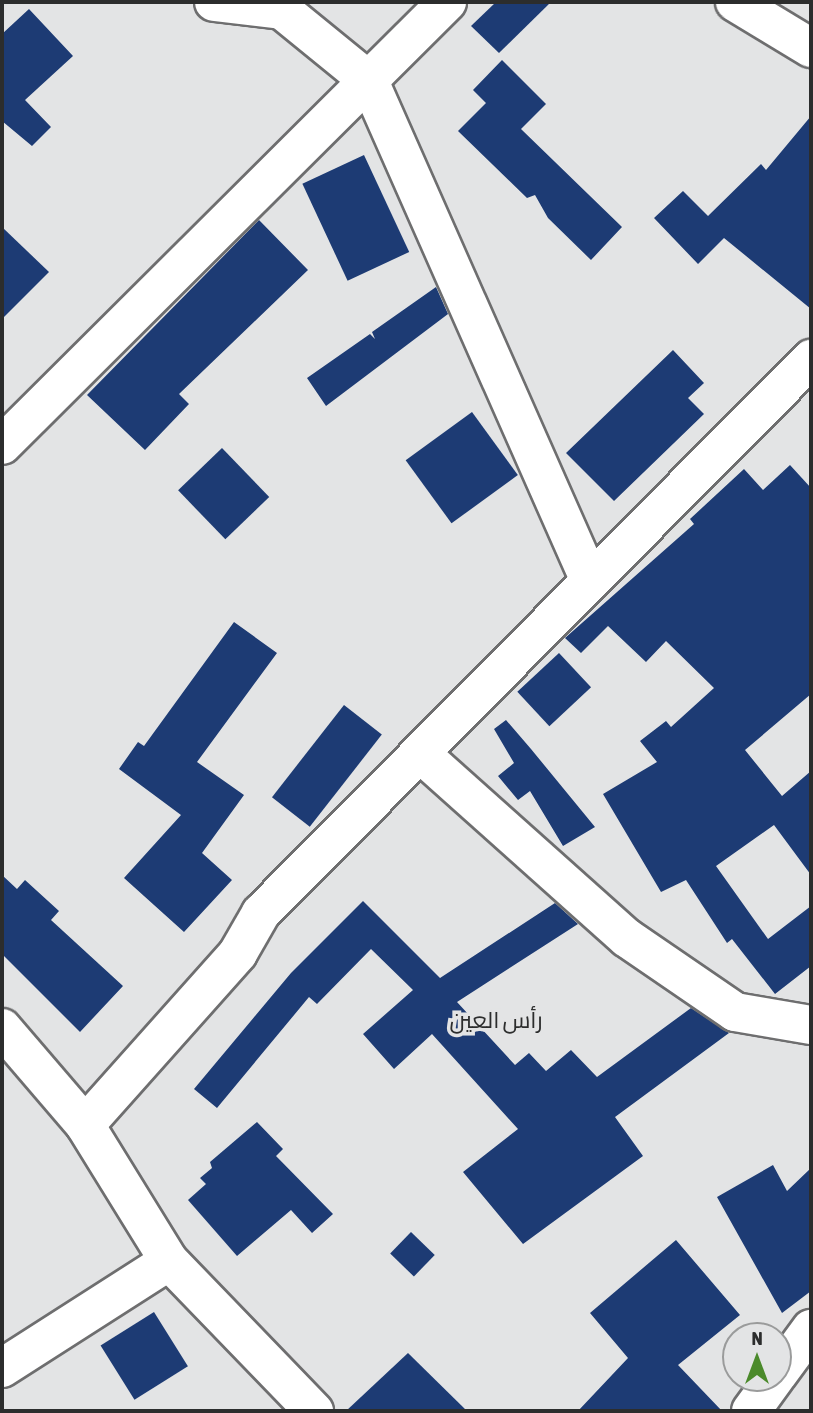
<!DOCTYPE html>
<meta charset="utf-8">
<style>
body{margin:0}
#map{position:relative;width:813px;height:1413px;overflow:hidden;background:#e3e4e5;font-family:"Asap Condensed",Cairo,sans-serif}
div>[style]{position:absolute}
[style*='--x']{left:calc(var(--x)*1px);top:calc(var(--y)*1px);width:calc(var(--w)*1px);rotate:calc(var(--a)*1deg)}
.building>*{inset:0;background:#1d3b74;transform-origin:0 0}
.roads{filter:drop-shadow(2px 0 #6e6e6f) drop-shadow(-2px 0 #6e6e6f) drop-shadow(0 2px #6e6e6f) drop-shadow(0 -2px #6e6e6f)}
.minor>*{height:38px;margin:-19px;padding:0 19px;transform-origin:19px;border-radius:19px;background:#fff}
span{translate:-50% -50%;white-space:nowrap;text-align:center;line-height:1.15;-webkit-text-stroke:7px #e3e4e5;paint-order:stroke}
.quarter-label{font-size:23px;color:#2c2d2d}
.frame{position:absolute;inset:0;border:4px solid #2c2d2d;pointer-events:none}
.north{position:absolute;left:722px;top:1322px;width:70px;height:70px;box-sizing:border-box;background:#e3e4e5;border:2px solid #9a9b9b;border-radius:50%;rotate:0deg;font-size:19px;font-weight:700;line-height:28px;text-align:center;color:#2c2d2d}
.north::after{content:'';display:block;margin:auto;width:24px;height:32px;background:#4b8a2b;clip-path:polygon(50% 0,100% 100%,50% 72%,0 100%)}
</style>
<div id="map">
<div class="building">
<div style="clip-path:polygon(496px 2px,551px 2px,499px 53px,471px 26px)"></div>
<div style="clip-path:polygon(29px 9px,73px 56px,25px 100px,51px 127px,32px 146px,2px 121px,2px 34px)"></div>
<div style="clip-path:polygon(502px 60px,546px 104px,521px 129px,622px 227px,591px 260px,548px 218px,535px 195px,527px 198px,458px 131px,486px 103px,473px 90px)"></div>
<div style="clip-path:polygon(811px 116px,811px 309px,724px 238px,698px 264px,654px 218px,683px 191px,708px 216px,761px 164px,766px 170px)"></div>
<div style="left:364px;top:155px;width:107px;height:68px;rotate:65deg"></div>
<div style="clip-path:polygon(259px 220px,308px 270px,179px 394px,189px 404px,145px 450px,87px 395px)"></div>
<div style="clip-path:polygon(2px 227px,49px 272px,2px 319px)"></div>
<div style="clip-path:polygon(436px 287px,448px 314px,326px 406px,307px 378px,370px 334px,375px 339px,372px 332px)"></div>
<div style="clip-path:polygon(673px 350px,704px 383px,688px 398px,704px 414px,614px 501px,566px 453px)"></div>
<div style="left:472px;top:412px;width:78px;height:82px;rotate:54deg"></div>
<div style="left:222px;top:448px;width:68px;height:61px;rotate:46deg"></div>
<div style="clip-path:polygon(790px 465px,811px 488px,811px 694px,745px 750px,782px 796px,811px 771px,811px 875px,774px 825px,716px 866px,768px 939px,811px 906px,811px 966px,775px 994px,732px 939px,727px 943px,686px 880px,661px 892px,603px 794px,657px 762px,640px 741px,666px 721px,671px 727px,714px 688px,666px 641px,646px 662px,608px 626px,581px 653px,565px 638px,694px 524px,690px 519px,744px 469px,763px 490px)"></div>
<div style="clip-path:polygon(234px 622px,277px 653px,197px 762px,244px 795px,202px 853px,232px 880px,184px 932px,124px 878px,181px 815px,119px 769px,138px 742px,144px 746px)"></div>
<div style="left:559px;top:653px;width:47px;height:57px;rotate:47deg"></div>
<div style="left:344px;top:705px;width:48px;height:117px;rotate:38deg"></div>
<div style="clip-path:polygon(506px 720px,531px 749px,595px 827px,563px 846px,530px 791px,518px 800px,498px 776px,514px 763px,494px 729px)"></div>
<div style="clip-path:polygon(2px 875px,17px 889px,25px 880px,59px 911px,51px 920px,123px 986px,80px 1032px,2px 954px)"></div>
<div style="clip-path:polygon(363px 901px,440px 978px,555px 903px,578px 924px,457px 1002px,515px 1065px,529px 1053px,546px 1071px,571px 1050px,597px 1077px,691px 1008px,729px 1033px,615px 1117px,643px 1156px,523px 1244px,463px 1172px,518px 1129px,432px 1034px,394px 1069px,363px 1034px,413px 990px,371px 949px,317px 1004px,309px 997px,217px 1108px,194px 1089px,291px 973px)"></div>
<div style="clip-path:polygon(257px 1122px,283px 1149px,276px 1156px,333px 1214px,312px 1233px,291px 1210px,237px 1256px,188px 1200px,206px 1184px,200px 1178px,212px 1168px,210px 1162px)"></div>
<div style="clip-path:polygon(773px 1165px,787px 1191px,811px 1168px,811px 1291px,782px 1313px,717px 1197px)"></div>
<div style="left:411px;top:1232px;width:33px;height:30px;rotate:44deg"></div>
<div style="clip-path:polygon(676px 1240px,740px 1315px,678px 1365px,722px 1411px,578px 1411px,628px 1358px,590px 1313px)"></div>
<div style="left:154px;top:1312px;width:64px;height:63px;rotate:58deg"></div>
<div style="clip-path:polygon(408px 1353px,467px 1411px,346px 1411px)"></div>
</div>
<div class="roads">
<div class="minor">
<div style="--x:214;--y:2;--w:68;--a:6.7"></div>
<div style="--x:282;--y:10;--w:112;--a:39.2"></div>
<div style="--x:369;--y:81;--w:547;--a:66.15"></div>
<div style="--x:735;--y:2;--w:89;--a:31.2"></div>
<div style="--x:2;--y:445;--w:628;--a:-44.87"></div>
<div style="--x:421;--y:754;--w:276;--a:41.8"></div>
<div style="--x:627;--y:938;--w:131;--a:34.4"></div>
<div style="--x:735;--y:1012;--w:77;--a:9.7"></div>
<div style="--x:2;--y:1028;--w:128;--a:49.4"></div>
<div style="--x:85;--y:1125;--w:160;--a:58.3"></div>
<div style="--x:85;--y:1125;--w:230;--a:-48.3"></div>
<div style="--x:238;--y:953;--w:46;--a:-60.1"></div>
<div style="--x:261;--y:913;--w:781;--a:-45.21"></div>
<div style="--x:2;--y:1368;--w:198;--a:-32.6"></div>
<div style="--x:169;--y:1261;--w:209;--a:46"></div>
<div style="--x:778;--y:1374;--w:56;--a:-53.7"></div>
<div style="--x:751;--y:1411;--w:41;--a:-54"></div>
</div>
</div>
<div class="quarter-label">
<span style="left:496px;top:1020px">رأس العين</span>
</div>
<div class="frame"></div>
<div class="north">N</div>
</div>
